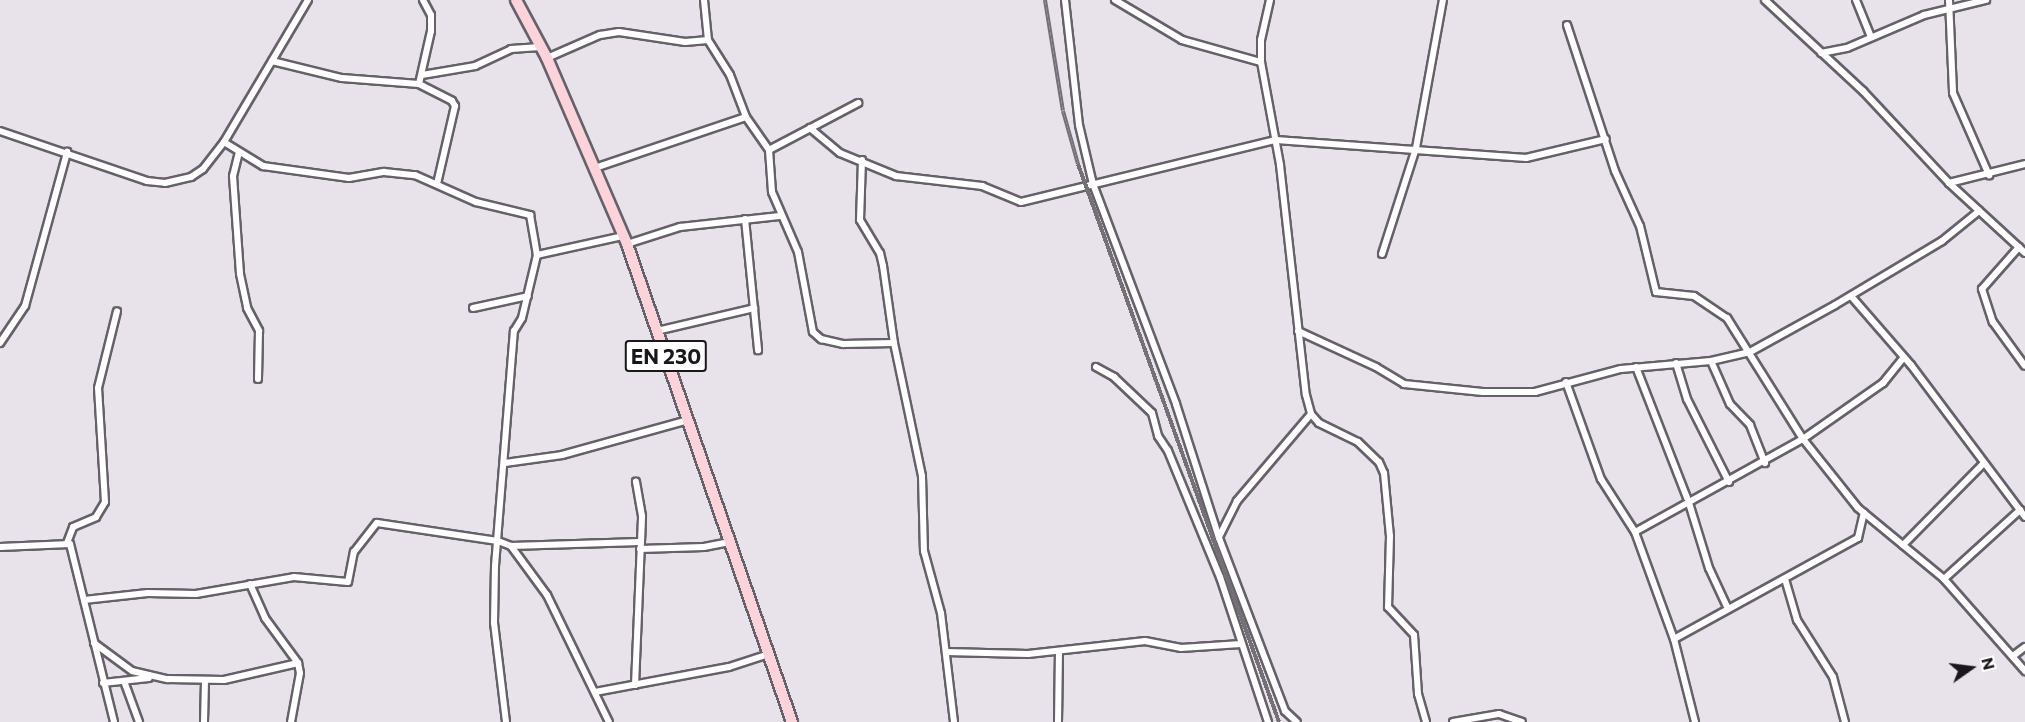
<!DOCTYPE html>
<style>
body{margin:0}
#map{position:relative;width:2025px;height:722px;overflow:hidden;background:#e8e2eb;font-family:Commissioner,sans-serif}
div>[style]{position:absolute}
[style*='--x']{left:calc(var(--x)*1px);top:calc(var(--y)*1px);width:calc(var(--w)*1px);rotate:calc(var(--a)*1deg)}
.roads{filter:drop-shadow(2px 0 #666169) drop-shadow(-2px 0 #666169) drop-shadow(0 2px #666169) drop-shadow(0 -2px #666169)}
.street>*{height:6px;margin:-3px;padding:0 3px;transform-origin:3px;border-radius:3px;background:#fff}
.primary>*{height:10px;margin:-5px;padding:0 5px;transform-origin:5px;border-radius:5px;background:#fcd3db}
.rail>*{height:4px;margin-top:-2px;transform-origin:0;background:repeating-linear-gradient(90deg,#fff 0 4.5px,#747076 0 9px);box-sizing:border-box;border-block:2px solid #747076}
span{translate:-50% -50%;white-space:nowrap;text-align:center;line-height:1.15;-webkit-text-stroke:4.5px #fff;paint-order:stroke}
.shield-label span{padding:2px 4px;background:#fff;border:2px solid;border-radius:4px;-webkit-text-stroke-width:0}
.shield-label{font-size:21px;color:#19171b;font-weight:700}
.north{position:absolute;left:1941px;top:638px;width:60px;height:60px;-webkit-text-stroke:4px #fff;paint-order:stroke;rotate:76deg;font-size:16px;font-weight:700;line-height:24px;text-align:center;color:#19171b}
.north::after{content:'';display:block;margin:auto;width:21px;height:27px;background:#19171b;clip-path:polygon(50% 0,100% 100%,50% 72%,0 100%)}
</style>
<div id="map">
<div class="roads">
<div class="street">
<div style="--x:423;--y:0;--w:17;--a:62"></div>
<div style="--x:431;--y:15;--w:16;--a:90"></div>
<div style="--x:431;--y:31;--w:54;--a:102.8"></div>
<div style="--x:419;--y:84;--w:37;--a:27"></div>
<div style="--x:452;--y:101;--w:6;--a:59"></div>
<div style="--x:455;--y:106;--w:80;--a:103"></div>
<div style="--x:704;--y:0;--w:40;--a:84.3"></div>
<div style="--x:708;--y:40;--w:41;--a:57.8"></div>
<div style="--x:730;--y:75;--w:45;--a:69.1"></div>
<div style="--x:746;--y:117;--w:40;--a:55.1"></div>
<div style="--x:769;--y:150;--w:42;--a:85.9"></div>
<div style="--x:772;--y:192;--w:65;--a:66.6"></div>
<div style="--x:798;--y:252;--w:81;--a:79.4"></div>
<div style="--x:813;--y:332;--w:11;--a:41"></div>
<div style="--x:821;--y:339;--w:23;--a:13"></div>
<div style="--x:843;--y:344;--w:51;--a:-1.1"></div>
<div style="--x:1065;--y:0;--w:126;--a:83.6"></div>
<div style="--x:1079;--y:125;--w:61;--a:76.7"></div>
<div style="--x:1093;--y:184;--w:235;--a:69.3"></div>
<div style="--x:1176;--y:404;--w:141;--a:72.2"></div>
<div style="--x:1219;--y:538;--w:185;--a:69.1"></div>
<div style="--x:1285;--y:711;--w:16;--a:43"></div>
<div style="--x:1115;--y:0;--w:78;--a:30.8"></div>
<div style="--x:1182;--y:40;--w:82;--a:15.6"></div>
<div style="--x:1270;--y:0;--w:41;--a:102.7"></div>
<div style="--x:1261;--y:40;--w:22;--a:90"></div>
<div style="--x:1261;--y:62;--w:105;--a:79.5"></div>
<div style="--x:1280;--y:165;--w:231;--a:83.6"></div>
<div style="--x:1306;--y:395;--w:20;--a:75"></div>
<div style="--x:1311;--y:414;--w:12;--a:48"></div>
<div style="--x:1319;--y:423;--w:43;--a:26"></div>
<div style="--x:1358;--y:442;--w:29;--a:44"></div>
<div style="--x:1379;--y:462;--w:12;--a:66"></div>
<div style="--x:1384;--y:473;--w:63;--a:84.6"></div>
<div style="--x:1390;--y:536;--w:71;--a:91.6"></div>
<div style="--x:1388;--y:607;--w:38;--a:47"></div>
<div style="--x:1414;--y:635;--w:59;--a:86.1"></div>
<div style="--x:1418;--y:694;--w:29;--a:74"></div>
<div style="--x:1765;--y:0;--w:134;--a:42.9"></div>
<div style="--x:1863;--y:91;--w:126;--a:46.9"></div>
<div style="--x:1949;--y:183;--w:103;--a:42.6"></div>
<div style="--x:1856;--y:0;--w:38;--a:68"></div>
<div style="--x:1949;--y:0;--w:93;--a:87.5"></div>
<div style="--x:1953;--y:93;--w:90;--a:66.3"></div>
<div style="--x:1567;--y:25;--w:154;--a:71.8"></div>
<div style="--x:1615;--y:171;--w:60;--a:65.6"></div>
<div style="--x:1640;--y:226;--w:68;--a:76.4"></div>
<div style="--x:1656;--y:292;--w:38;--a:6"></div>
<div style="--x:1694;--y:296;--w:40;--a:34"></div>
<div style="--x:1727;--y:318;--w:143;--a:57.9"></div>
<div style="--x:1803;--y:439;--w:88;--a:51.4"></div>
<div style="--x:1858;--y:508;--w:112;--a:39.5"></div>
<div style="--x:1944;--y:579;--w:123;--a:48.6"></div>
<div style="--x:1821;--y:53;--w:26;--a:-11"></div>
<div style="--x:1847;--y:48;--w:84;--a:-23.2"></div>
<div style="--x:1924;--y:15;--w:64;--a:-13.6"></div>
<div style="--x:547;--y:58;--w:58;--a:-23.5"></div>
<div style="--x:600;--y:35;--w:19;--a:-9"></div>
<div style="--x:619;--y:32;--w:67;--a:8.6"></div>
<div style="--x:685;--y:42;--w:23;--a:-5"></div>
<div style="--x:272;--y:61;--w:72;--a:13.7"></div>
<div style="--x:342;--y:78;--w:77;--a:4.5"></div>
<div style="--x:422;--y:75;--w:54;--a:-9.6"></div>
<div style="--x:475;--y:66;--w:40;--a:-25"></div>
<div style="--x:511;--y:49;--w:29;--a:-4"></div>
<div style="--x:810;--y:128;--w:39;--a:40"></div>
<div style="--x:840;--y:153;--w:61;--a:22.3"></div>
<div style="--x:896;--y:176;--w:87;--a:6.6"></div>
<div style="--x:982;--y:186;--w:42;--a:22.3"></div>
<div style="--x:1021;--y:202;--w:262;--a:-13.7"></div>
<div style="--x:1276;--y:140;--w:251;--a:4.1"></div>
<div style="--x:1526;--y:158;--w:82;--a:-13.4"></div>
<div style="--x:0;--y:131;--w:155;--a:18.8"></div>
<div style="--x:147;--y:181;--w:18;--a:6"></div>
<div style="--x:165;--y:183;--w:27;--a:-13"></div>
<div style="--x:191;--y:177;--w:14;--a:-34"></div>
<div style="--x:203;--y:169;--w:34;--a:-52"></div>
<div style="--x:224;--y:142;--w:165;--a:-59.4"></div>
<div style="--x:224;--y:142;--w:46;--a:31.6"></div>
<div style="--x:263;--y:166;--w:87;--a:7.9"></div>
<div style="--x:349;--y:178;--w:36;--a:-10"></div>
<div style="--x:384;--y:172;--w:31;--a:6"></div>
<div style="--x:415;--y:175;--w:67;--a:23.9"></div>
<div style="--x:476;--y:202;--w:56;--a:13.5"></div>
<div style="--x:530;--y:215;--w:41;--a:80.1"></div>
<div style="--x:769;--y:150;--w:101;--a:-27.8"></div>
<div style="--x:239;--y:152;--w:25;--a:104"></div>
<div style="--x:233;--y:176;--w:98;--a:85.9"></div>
<div style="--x:240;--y:274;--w:35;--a:78"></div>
<div style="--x:247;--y:308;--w:26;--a:62"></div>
<div style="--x:259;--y:331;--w:48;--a:91.2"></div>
<div style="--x:862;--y:160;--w:60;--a:91.9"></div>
<div style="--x:860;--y:220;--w:39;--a:59"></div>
<div style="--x:880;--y:253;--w:13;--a:77"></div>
<div style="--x:883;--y:266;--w:78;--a:81.9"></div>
<div style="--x:894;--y:343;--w:136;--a:78.1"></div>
<div style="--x:922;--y:476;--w:75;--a:88.5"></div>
<div style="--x:924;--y:551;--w:64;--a:74.7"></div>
<div style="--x:941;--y:613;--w:110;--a:83.2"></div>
<div style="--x:595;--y:168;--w:159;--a:-18.7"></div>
<div style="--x:1949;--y:183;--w:78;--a:-14"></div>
<div style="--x:745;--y:219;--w:132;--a:84.3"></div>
<div style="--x:627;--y:244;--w:56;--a:-17.8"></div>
<div style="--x:680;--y:227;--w:100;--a:-6.3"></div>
<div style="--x:2019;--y:247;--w:56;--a:131.4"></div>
<div style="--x:1982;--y:289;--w:35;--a:72"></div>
<div style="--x:1993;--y:322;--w:54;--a:54"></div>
<div style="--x:1382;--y:254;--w:111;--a:-72.2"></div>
<div style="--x:1416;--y:148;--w:150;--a:-79.7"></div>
<div style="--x:1851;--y:296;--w:91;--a:49"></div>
<div style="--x:1911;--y:365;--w:190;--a:53.1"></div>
<div style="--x:473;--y:308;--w:56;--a:-12.3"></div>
<div style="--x:657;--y:331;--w:100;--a:-13.3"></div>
<div style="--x:1298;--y:331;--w:86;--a:24.8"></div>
<div style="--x:1376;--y:367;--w:33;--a:31"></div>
<div style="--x:1404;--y:384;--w:79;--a:5.8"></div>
<div style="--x:1483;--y:392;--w:52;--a:0"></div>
<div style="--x:1535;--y:392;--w:89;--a:-15"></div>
<div style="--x:1621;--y:369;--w:90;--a:-5.1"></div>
<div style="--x:1711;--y:361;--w:40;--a:-13"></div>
<div style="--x:1750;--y:352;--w:97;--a:-28.9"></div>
<div style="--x:1835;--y:305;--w:125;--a:-30.9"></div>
<div style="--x:1942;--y:241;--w:48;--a:-39"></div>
<div style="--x:0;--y:343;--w:45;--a:-56"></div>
<div style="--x:25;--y:306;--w:160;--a:-74.7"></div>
<div style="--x:1711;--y:361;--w:47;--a:66.2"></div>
<div style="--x:1730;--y:404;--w:29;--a:46"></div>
<div style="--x:1750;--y:425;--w:41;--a:68.5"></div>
<div style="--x:1676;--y:363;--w:38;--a:73"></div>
<div style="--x:1687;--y:399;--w:93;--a:63.2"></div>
<div style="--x:1096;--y:367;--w:21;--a:29"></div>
<div style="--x:1114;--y:377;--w:52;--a:43.5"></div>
<div style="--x:1152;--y:413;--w:24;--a:75"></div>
<div style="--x:1158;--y:436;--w:18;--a:56"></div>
<div style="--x:1168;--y:451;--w:136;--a:67.6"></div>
<div style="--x:1220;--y:577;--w:153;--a:71.7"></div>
<div style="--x:1636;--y:367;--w:146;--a:68.7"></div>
<div style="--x:1689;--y:503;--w:68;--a:72.9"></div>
<div style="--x:1709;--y:568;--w:45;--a:65.1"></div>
<div style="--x:1566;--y:382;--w:103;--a:70.2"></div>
<div style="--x:1601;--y:479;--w:63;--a:57.3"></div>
<div style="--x:1635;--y:532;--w:114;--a:70"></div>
<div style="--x:1674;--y:639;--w:86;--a:75.8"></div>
<div style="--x:505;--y:463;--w:58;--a:-8"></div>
<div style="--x:562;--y:455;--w:131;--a:-15.5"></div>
<div style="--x:1635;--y:532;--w:192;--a:-29"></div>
<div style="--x:1803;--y:439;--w:98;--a:-35"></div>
<div style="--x:1883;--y:383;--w:33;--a:-51"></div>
<div style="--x:1219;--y:537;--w:40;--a:-63.4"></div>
<div style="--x:1237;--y:501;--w:114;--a:-49.6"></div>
<div style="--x:67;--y:543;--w:17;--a:-69"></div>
<div style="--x:73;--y:527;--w:25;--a:-23"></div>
<div style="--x:96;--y:517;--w:17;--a:-59"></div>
<div style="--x:105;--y:502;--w:114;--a:-93.5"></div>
<div style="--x:98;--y:388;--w:79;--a:-76.1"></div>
<div style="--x:1903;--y:545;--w:114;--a:-45.4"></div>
<div style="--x:511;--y:546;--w:129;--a:-1.8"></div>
<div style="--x:0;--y:547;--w:70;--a:-2.5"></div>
<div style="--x:70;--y:544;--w:183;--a:76.1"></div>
<div style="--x:640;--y:549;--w:64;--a:-1.8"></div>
<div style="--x:704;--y:547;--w:26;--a:-11"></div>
<div style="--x:1785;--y:579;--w:43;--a:73.7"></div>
<div style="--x:1797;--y:620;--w:67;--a:57.7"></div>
<div style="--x:1833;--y:677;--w:47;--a:75.1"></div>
<div style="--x:1944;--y:579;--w:103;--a:-42.2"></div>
<div style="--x:250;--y:584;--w:37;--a:66"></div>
<div style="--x:265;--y:618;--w:56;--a:53.7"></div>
<div style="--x:298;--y:663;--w:10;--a:79"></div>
<div style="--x:300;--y:673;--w:50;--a:100.4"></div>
<div style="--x:84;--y:600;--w:64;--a:-6.2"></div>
<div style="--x:148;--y:593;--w:48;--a:1.2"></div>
<div style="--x:196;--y:594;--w:99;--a:-9.8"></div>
<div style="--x:294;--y:577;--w:54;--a:5.3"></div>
<div style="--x:348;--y:582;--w:31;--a:-79"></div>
<div style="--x:354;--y:552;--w:37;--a:-52"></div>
<div style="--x:377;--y:523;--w:122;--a:8.5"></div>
<div style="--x:498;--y:541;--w:14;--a:21"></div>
<div style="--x:511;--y:546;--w:61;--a:53.7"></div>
<div style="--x:547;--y:595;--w:141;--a:64"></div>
<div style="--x:1674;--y:639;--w:210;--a:-28.8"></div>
<div style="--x:1858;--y:538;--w:26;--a:-77"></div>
<div style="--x:94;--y:643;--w:47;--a:36.4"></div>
<div style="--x:132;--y:671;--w:37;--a:13"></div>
<div style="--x:168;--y:679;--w:56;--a:1"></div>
<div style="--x:224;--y:680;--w:76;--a:-12.9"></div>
<div style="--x:946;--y:652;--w:82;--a:1.4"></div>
<div style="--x:1028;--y:654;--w:118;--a:-6.3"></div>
<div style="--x:1145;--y:641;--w:37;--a:11"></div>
<div style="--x:1181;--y:648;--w:60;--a:-3.8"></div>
<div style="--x:2013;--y:656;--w:15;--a:-37"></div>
<div style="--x:124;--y:681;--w:44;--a:69.9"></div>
<div style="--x:103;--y:683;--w:46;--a:-6.2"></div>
<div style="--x:635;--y:685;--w:169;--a:-87.6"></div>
<div style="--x:642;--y:516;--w:35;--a:-100"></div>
<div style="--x:595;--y:692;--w:136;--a:-10.6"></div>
<div style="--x:729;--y:667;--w:42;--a:-18"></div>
<div style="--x:204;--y:722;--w:41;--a:-88.6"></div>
<div style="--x:506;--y:722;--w:100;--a:-96.9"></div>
<div style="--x:494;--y:623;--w:57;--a:-89"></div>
<div style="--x:495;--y:566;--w:236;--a:-85.4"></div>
<div style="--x:514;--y:331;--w:15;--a:-58"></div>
<div style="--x:522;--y:318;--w:65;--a:-76.6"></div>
<div style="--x:537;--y:255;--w:88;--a:-12.5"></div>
<div style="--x:1058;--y:722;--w:70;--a:-89.2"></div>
<div style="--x:1453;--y:722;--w:47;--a:-9.9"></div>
<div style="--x:1499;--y:714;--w:24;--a:19"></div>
</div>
<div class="primary">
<div style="--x:516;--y:0;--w:66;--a:61.9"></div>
<div style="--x:547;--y:58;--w:202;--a:66.7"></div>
<div style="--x:627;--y:244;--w:506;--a:70.96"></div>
</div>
</div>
<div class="rail">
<div style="--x:1045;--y:0;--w:112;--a:80.8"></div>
<div style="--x:1063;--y:111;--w:55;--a:74.2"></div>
<div style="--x:1078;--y:164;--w:593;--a:70.19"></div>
</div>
<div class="shield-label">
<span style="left:666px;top:356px">EN 230</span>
</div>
<div class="north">N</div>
</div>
